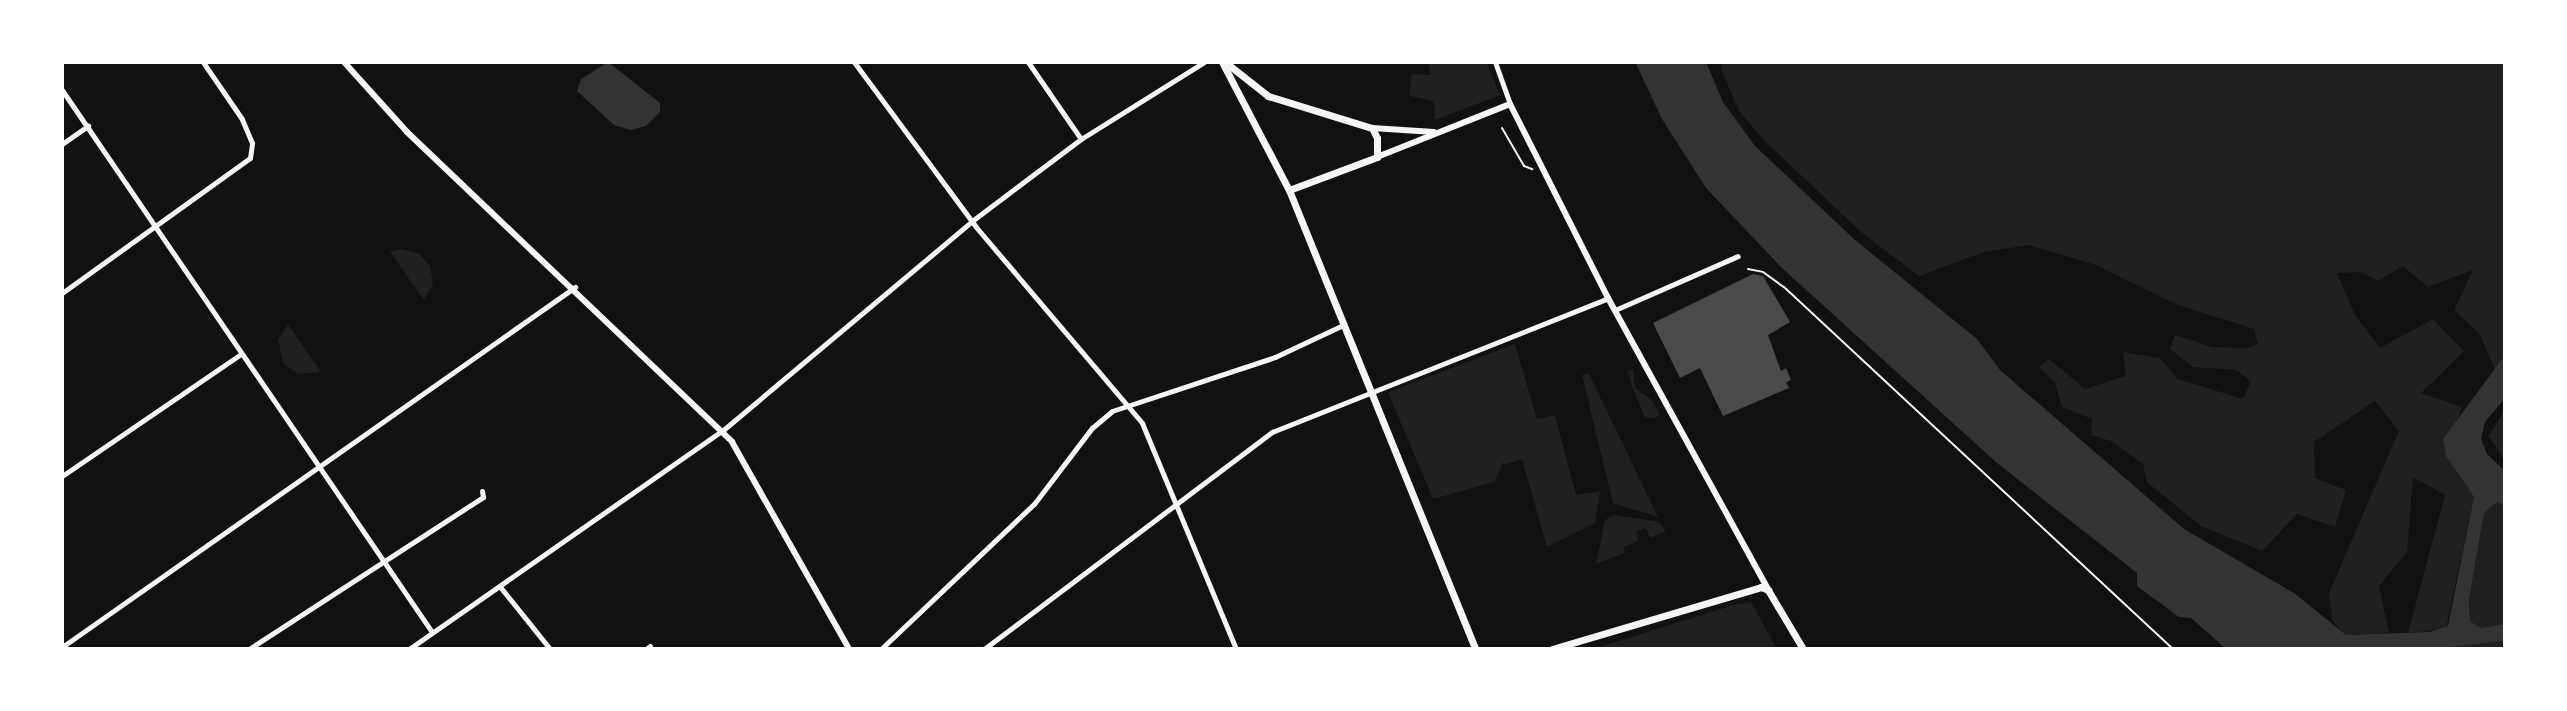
<!DOCTYPE html>
<style>
body{margin:0}
#map{position:relative;width:2567px;height:711px;overflow:hidden;background:#111;font-family:"Golos Text",sans-serif}
div>[style]{position:absolute}
[style*='--x']{left:calc(var(--x)*1px);top:calc(var(--y)*1px);width:calc(var(--w)*1px);rotate:calc(var(--a)*1deg)}
.green>*{inset:0;background:#202020}
.water>*{inset:0;background:#333}
.building>*{inset:0;background:#4a4a4a}
.path>*{height:2px;margin:-1px;padding:0 1px;transform-origin:1px;border-radius:1px;background:#f5f5f5}
.minor>*{height:5px;margin:-2.5px;padding:0 2.5px;transform-origin:2.5px;border-radius:2.5px;background:#f5f5f5}
.tertiary>*{height:6px;margin:-3px;padding:0 3px;transform-origin:3px;border-radius:3px;background:#f5f5f5}
.secondary>*{height:7px;margin:-3.5px;padding:0 3.5px;transform-origin:3.5px;border-radius:3.5px;background:#f5f5f5}
span{translate:-50% -50%;white-space:nowrap;text-align:center;line-height:1.15;-webkit-text-stroke:6px #fff;paint-order:stroke}
.frame{position:absolute;inset:0;border:64px solid #fff;pointer-events:none}
</style>
<div id="map">
<div class="green">
<div style="clip-path:polygon(1428px 62px,1486px 62px,1500px 95px,1435px 120px,1434px 101px,1410px 96px,1411px 74px,1431px 75px)"></div>
<div style="clip-path:polygon(1724px 62px,2505px 62px,2505px 355px,2495px 369px,2479px 333px,2454px 310px,2473px 270px,2428px 287px,2403px 266px,2378px 281px,2361px 272px,2337px 273px,2355px 315px,2380px 348px,2433px 319px,2464px 351px,2421px 393px,2462px 407px,2446px 456px,2474px 497px,2446px 629px,2408px 633px,2445px 495px,2413px 477px,2407px 552px,2379px 586px,2389px 633px,2345px 635px,2332px 620px,2329px 593px,2399px 431px,2375px 401px,2314px 442px,2315px 478px,2346px 490px,2335px 527px,2297px 514px,2262px 551px,2201px 526px,2147px 482px,2143px 464px,2111px 441px,2091px 435px,2092px 419px,2062px 407px,2055px 383px,2039px 367px,2049px 359px,2085px 389px,2126px 376px,2123px 352px,2160px 358px,2178px 379px,2243px 399px,2251px 381px,2237px 370px,2193px 367px,2170px 349px,2175px 335px,2212px 347px,2247px 348px,2258px 344px,2254px 329px,2178px 305px,2096px 265px,2029px 245px,1984px 252px,1919px 276px,1861px 232px,1765px 141px,1739px 111px,1721px 69px)"></div>
<div style="clip-path:polygon(401px 249px,418px 253px,430px 266px,433px 284px,424px 300px,390px 252px)"></div>
<div style="clip-path:polygon(288px 324px,321px 372px,299px 374px,284px 364px,278px 340px)"></div>
<div style="clip-path:polygon(1515px 344px,1537px 419px,1555px 415px,1576px 495px,1600px 491px,1595px 523px,1547px 547px,1522px 459px,1504px 465px,1504px 461px,1494px 482px,1433px 499px,1388px 392px)"></div>
<div style="clip-path:polygon(1633px 369px,1635px 388px,1652px 400px,1660px 415px,1654px 418px,1645px 418px,1634px 391px,1627px 371px)"></div>
<div style="clip-path:polygon(1589px 374px,1658px 517px,1613px 503px,1582px 375px)"></div>
<div style="clip-path:polygon(2505px 409px,2505px 461px,2489px 436px)"></div>
<div style="clip-path:polygon(2497px 502px,2505px 506px,2505px 624px,2480px 628px,2470px 621px,2469px 600px,2484px 513px)"></div>
<div style="clip-path:polygon(1615px 515px,1659px 522px,1666px 531px,1650px 538px,1646px 528px,1636px 531px,1638px 541px,1624px 547px,1625px 553px,1596px 564px,1605px 520px)"></div>
<div style="clip-path:polygon(1751px 602px,1777px 649px,1593px 649px,1737px 604px)"></div>
<div style="clip-path:polygon(2505px 641px,2505px 649px,2432px 649px,2464px 645px)"></div>
</div>
<div class="water">
<div style="clip-path:polygon(608px 62px,660px 103px,660px 112px,646px 126px,631px 130px,614px 125px,577px 91px,581px 79px)"></div>
<div style="clip-path:polygon(1635px 62px,1706px 62px,1723px 102px,1755px 146px,1855px 240px,1977px 339px,2000px 370px,2184px 529px,2294px 593px,2346px 635px,2430px 632px,2448px 626px,2474px 497px,2446px 456px,2443px 439px,2505px 355px,2505px 398px,2485px 422px,2481px 439px,2487px 454px,2505px 471px,2505px 506px,2497px 502px,2484px 513px,2469px 600px,2470px 621px,2481px 628px,2505px 624px,2505px 641px,2428px 649px,2226px 649px,2191px 618px,2179px 617px,2137px 586px,2137px 573px,1997px 463px,1782px 268px,1706px 188px,1662px 119px)"></div>
</div>
<div class="building">
<div style="clip-path:polygon(1753px 274px,1763px 276px,1790px 322px,1768px 335px,1781px 371px,1786px 368px,1791px 380px,1786px 382px,1789px 388px,1723px 416px,1700px 368px,1680px 378px,1653px 323px)"></div>
</div>
<div class="path">
<div style="--x:1502;--y:128;--w:44;--a:59.9"></div>
<div style="--x:1524;--y:166;--w:9;--a:21"></div>
<div style="--x:1748;--y:269;--w:15;--a:11"></div>
<div style="--x:1763;--y:272;--w:26;--a:36"></div>
<div style="--x:1784;--y:287;--w:531;--a:42.94"></div>
</div>
<div class="minor">
<div style="--x:854;--y:62;--w:205;--a:53.5"></div>
<div style="--x:976;--y:227;--w:257;--a:49.7"></div>
<div style="--x:1142;--y:423;--w:245;--a:67.4"></div>
<div style="--x:1028;--y:62;--w:93;--a:55.5"></div>
<div style="--x:1495;--y:62;--w:45;--a:70.3"></div>
<div style="--x:62;--y:90;--w:656;--a:55.68"></div>
<div style="--x:62;--y:144;--w:32;--a:-35"></div>
<div style="--x:62;--y:293;--w:231;--a:-35.7"></div>
<div style="--x:250;--y:158;--w:15;--a:-82"></div>
<div style="--x:252;--y:143;--w:26;--a:-113"></div>
<div style="--x:242;--y:119;--w:69;--a:-124.4"></div>
<div style="--x:1615;--y:310;--w:134;--a:-23.7"></div>
<div style="--x:62;--y:476;--w:217;--a:-34.3"></div>
<div style="--x:501;--y:588;--w:78;--a:51.2"></div>
<div style="--x:62;--y:647;--w:627;--a:-35.06"></div>
<div style="--x:249;--y:649;--w:279;--a:-33"></div>
<div style="--x:483;--y:497;--w:6;--a:-99"></div>
<div style="--x:409;--y:649;--w:381;--a:-34.9"></div>
<div style="--x:722;--y:431;--w:326;--a:-40"></div>
<div style="--x:972;--y:221;--w:136;--a:-37"></div>
<div style="--x:1081;--y:139;--w:145;--a:-32"></div>
<div style="--x:646;--y:649;--w:5;--a:-37"></div>
<div style="--x:881;--y:649;--w:211;--a:-43.5"></div>
<div style="--x:1034;--y:504;--w:96;--a:-52.7"></div>
<div style="--x:1092;--y:428;--w:26;--a:-40"></div>
<div style="--x:1112;--y:411;--w:172;--a:-18.3"></div>
<div style="--x:1275;--y:357;--w:77;--a:-25.2"></div>
<div style="--x:984;--y:649;--w:361;--a:-37"></div>
<div style="--x:1272;--y:432;--w:362;--a:-21.7"></div>
<div style="--x:2184;--y:649;--w:15;--a:0"></div>
</div>
<div class="tertiary">
<div style="--x:344;--y:62;--w:94;--a:48"></div>
<div style="--x:407;--y:132;--w:449;--a:43.6"></div>
<div style="--x:732;--y:442;--w:238;--a:60.5"></div>
<div style="--x:1372;--y:128;--w:62;--a:3.7"></div>
<div style="--x:1377;--y:157;--w:143;--a:-21.7"></div>
<div style="--x:1510;--y:104;--w:217;--a:63.2"></div>
<div style="--x:1608;--y:298;--w:332;--a:61.2"></div>
</div>
<div class="secondary">
<div style="--x:1222;--y:62;--w:144;--a:62.4"></div>
<div style="--x:1289;--y:190;--w:495;--a:67.9"></div>
<div style="--x:1225;--y:62;--w:55;--a:38.3"></div>
<div style="--x:1268;--y:96;--w:109;--a:17.1"></div>
<div style="--x:1372;--y:128;--w:11;--a:63"></div>
<div style="--x:1377;--y:138;--w:19;--a:90"></div>
<div style="--x:1377;--y:157;--w:94;--a:159.4"></div>
<div style="--x:1552;--y:649;--w:218;--a:-16.5"></div>
<div style="--x:1761;--y:587;--w:8;--a:23"></div>
<div style="--x:1768;--y:590;--w:69;--a:59.3"></div>
</div>
<div class="frame"></div>
</div>
